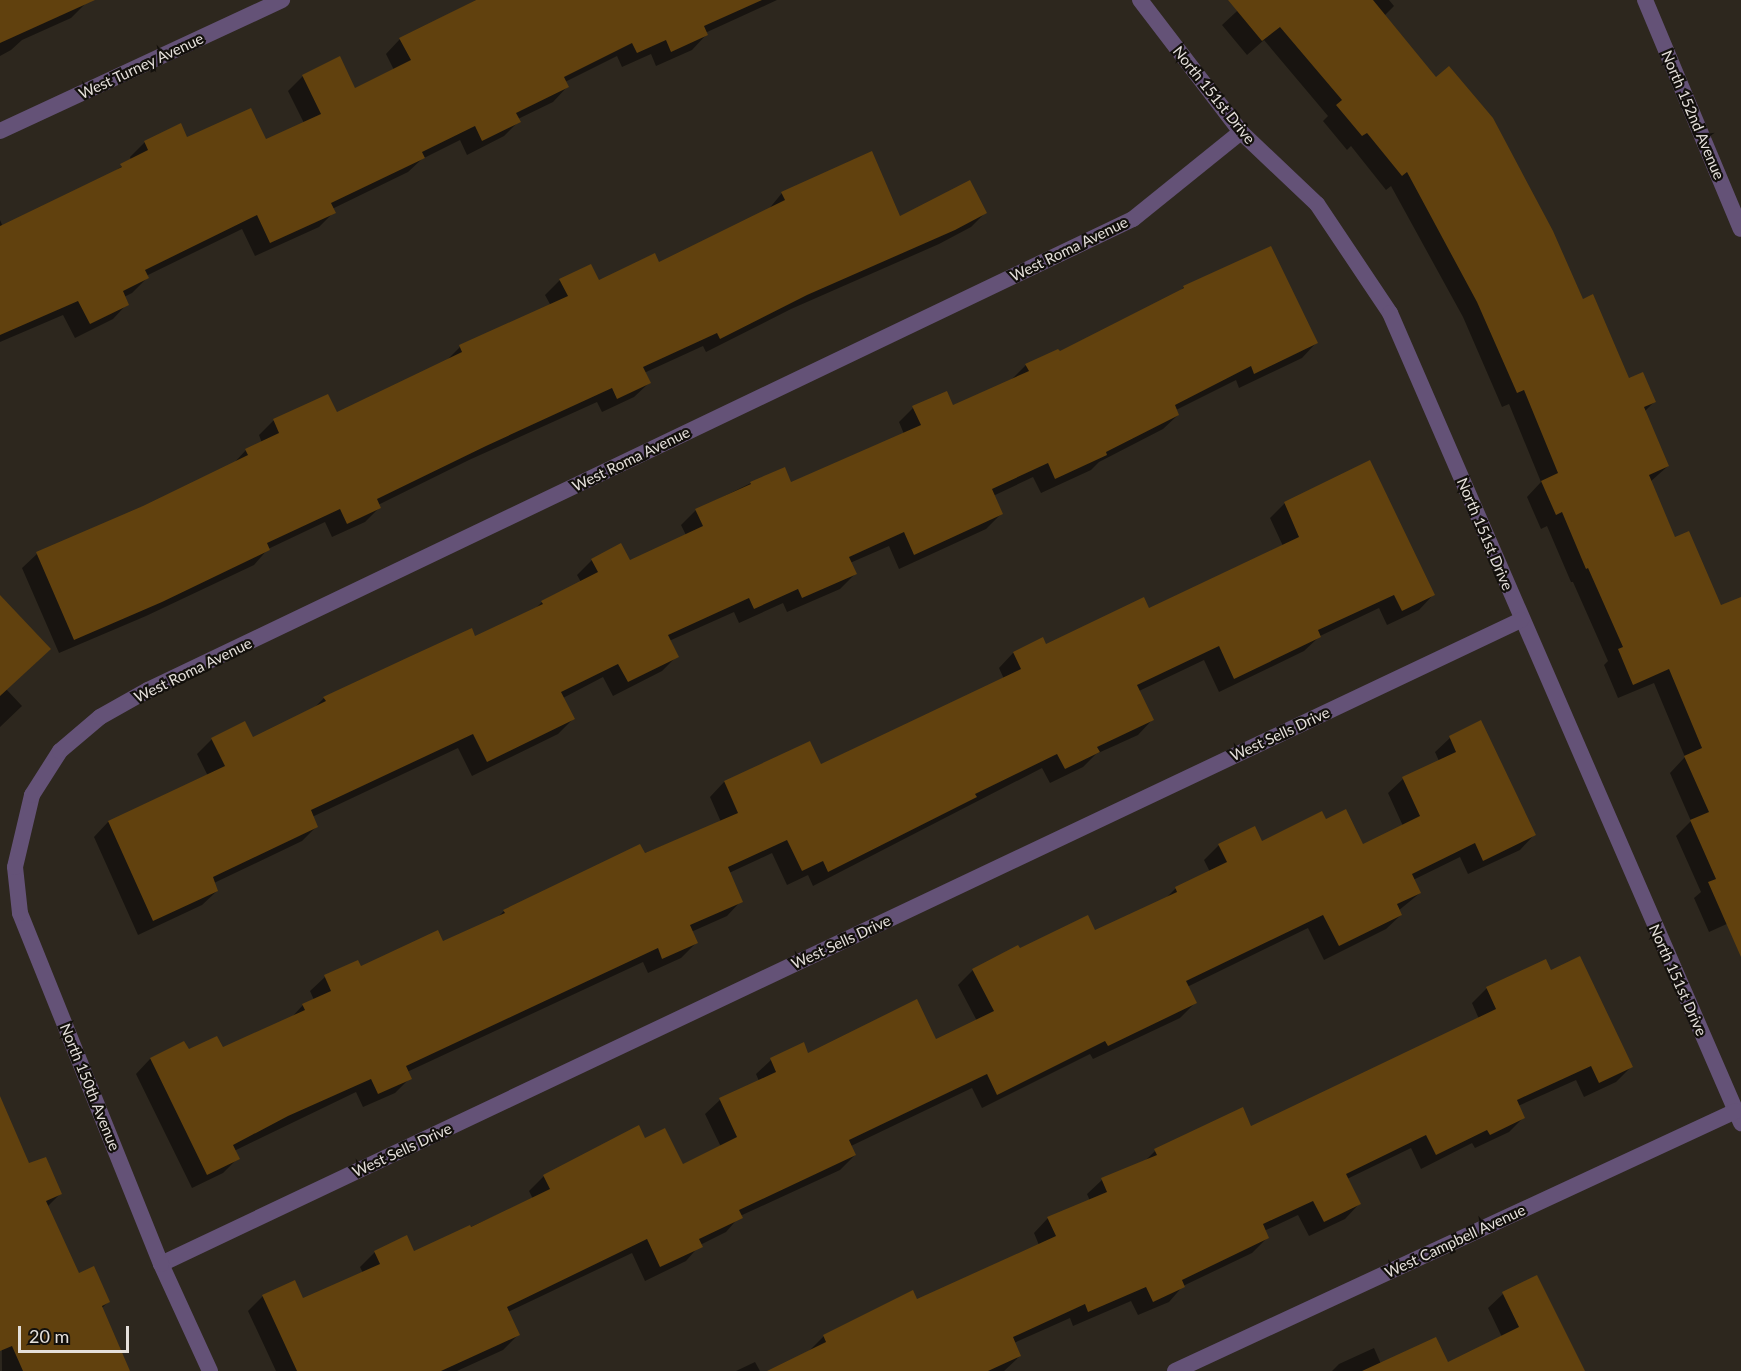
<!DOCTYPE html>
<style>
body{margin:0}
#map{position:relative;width:1741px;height:1371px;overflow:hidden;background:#2d271e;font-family:Lato,sans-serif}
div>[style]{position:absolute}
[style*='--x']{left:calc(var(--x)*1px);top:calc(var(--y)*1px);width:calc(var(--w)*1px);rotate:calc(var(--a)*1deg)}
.shadow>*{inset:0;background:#0007}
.building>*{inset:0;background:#61410e}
.minor>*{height:16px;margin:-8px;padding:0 8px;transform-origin:8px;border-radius:8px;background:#645277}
.tertiary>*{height:16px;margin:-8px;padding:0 8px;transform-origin:8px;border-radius:8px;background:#645277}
span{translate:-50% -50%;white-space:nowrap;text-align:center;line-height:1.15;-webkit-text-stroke:4.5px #13100c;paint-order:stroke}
.street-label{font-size:15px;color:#e5e0db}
.scale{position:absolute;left:18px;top:1326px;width:111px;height:27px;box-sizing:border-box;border:3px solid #e5e0db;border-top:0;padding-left:8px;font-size:18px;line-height:21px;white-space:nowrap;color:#e5e0db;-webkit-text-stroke:4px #13100c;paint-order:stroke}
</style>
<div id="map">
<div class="shadow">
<div style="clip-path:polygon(0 0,85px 0,86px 3px,71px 18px,22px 40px,11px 50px,0 56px)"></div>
<div style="clip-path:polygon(476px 0,777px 0,705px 33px,706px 35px,692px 50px,656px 66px,651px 54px,622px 67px,617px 56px,565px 82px,567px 87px,553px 102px,518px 119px,519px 121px,504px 136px,467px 155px,460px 140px,422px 159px,408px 172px,332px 209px,334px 212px,319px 227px,255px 256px,242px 229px,146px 276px,147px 278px,132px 293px,124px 297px,127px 304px,113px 319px,75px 338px,63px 315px,0 342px,0 220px,3px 227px,112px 173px,131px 160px,130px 157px,145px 142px,186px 139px,265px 141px,304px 123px,288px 91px,303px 76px,354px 90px,394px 70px,386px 54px,400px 39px)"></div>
<div style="clip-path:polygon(1249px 0,1389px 0,1394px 6px,1384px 16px,1582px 300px,1628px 380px,1654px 402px,1644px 412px,1668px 466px,1650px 482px,1674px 539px,1720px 607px,1741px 616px,1741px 921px,1740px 918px,1709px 932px,1694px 898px,1701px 892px,1676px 836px,1691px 821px,1670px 773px,1685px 757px,1654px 683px,1618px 698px,1604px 665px,1608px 661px,1573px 582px,1571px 582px,1547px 526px,1541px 529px,1527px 497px,1541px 482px,1509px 404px,1502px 407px,1463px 317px,1391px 186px,1386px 190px,1351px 146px,1347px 150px,1323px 121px,1328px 116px,1264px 40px,1247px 55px,1222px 25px)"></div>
<div style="clip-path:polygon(782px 193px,900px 218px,985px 213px,971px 227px,939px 244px,791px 309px,706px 352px,703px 346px,644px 373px,649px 383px,634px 397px,602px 412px,597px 402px,469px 460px,378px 505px,379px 508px,365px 522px,332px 537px,325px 522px,268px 549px,254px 565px,146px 616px,59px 653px,22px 568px,37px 554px,144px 507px,233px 464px,246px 450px,262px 443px,259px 435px,273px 421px,327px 396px,336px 414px,445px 362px,460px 347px,551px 306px,545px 295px,560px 280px,598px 282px,658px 264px,768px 210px)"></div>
<div style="clip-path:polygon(1184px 287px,1316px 343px,1302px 358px,1239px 388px,1236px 380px,1176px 410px,1178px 415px,1163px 429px,1099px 462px,1091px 470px,1041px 493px,1033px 477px,993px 496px,1001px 514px,986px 529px,899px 569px,889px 546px,850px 563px,855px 574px,840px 589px,787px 612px,783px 603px,739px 623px,734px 612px,669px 641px,677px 656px,662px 671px,613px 696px,603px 677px,563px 698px,573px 719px,558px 734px,472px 776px,458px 748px,312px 817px,317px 826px,302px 841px,214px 883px,217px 891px,202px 905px,138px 935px,94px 837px,108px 822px,208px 776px,197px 754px,212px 739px,252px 739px,313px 709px,324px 698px,474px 638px,534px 610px,542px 602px,581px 582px,577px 575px,592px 560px,629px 562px,686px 535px,681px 525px,696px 510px,751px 483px,790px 484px,904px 434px,899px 422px,913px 408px,952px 407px,1011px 380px,1026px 365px,1059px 353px,1177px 294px)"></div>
<div style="clip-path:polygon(1369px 462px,1433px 595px,1419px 610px,1387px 625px,1379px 608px,1320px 636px,1304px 651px,1219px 692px,1204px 660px,1139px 691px,1152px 720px,1138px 735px,1096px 754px,1083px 767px,1050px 783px,1042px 768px,813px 886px,808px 875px,787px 885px,772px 853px,729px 873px,741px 901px,727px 916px,691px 932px,696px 943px,681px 958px,648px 973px,643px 962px,407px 1072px,410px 1078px,395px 1093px,363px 1107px,356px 1092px,234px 1151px,238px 1158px,223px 1173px,192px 1188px,136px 1074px,150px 1059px,184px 1043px,188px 1051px,222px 1048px,291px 1018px,303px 1005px,314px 1000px,310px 991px,325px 977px,442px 943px,496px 919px,504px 911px,721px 822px,710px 797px,724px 782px,810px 742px,821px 766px,1004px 679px,999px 668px,1013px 653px,1046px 646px,1149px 610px,1283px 546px,1270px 518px,1285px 503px)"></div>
<div style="clip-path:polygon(0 597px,6px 689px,22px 706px,0 727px)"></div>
<div style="clip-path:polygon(1450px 738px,1534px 835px,1520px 850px,1468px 874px,1460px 857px,1413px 880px,1420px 893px,1398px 911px,1401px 915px,1386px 929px,1324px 960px,1308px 928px,1187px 987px,1195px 1003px,1180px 1018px,1093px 1059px,1090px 1054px,982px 1108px,972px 1088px,851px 1146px,855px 1155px,840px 1170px,740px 1216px,726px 1232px,700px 1245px,686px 1261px,645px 1281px,632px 1253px,508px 1312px,518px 1335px,503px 1350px,457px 1371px,276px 1371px,248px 1311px,263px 1296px,303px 1300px,363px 1273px,360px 1267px,375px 1252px,413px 1253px,533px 1199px,529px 1191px,544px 1176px,644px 1140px,682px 1166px,721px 1147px,705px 1114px,720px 1100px,759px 1081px,756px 1074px,771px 1060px,936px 1041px,977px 1021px,958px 985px,973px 970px,1019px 950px,1095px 932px,1164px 900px,1175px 889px,1210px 872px,1204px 860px,1219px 845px,1261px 843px,1325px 821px,1362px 846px,1403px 826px,1388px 793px,1403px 779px,1439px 761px,1435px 752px)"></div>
<div style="clip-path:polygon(1551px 972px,1631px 1067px,1616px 1082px,1584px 1097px,1576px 1080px,1518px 1106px,1524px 1117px,1509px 1132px,1475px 1148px,1472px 1143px,1421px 1169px,1411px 1148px,1347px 1179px,1359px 1204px,1345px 1219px,1309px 1236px,1298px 1215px,1264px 1231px,1267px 1238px,1252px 1253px,1183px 1286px,1169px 1302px,1138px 1315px,1131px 1301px,1073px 1326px,1070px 1318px,1014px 1343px,1020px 1356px,1004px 1371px,770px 1371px,809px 1351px,824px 1336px,917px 1301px,1039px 1245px,1034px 1233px,1048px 1218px,1090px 1201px,1087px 1194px,1102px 1180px,1144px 1162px,1155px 1151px,1251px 1128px,1479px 1019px,1472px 1003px,1487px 988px)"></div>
<div style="clip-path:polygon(0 1114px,29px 1165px,60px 1194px,47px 1207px,78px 1275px,108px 1302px,101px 1309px,128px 1371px,2px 1371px)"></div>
<div style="clip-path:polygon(1537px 1277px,1583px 1371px,1332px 1371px,1339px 1364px,1374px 1348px,1381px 1364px,1447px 1364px,1502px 1337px,1488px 1308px,1503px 1294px)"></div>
<div style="clip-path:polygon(755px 1362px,760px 1371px,736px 1371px)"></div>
</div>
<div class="building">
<div style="clip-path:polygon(0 0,95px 0,0 43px)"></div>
<div style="clip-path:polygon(476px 0,762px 0,704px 26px,708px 35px,671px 52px,666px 40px,637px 53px,632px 43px,564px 77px,569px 87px,516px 113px,521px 122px,482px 141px,475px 126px,422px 152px,425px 158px,331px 203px,336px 213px,270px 243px,257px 215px,145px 270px,149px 278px,123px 291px,129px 305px,90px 324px,78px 301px,0 335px,0 226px,122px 167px,120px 164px,148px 150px,144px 141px,181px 123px,187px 137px,251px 108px,266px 139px,321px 114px,302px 75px,340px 56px,355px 88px,411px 60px,399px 38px)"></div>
<div style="clip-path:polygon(1228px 0,1373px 0,1436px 77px,1449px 66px,1493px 118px,1553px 231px,1583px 299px,1593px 294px,1629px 378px,1643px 372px,1656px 402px,1644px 407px,1669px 466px,1649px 475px,1675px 537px,1689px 531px,1721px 605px,1741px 597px,1741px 957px,1708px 882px,1716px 879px,1690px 820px,1709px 812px,1684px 756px,1702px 748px,1669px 669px,1633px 685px,1618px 649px,1623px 647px,1588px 568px,1586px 569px,1562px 512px,1556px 515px,1541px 481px,1558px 473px,1524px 390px,1517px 393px,1477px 302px,1407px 172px,1402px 176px,1367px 133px,1362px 136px,1336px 105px,1342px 100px,1280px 27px,1262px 41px)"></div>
<div style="clip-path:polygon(872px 151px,900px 216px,970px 180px,987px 213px,955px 230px,807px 295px,720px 339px,717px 333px,643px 367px,651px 383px,617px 399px,612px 388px,486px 446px,377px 499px,381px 508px,347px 524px,340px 509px,267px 543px,270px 550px,162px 602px,74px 640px,36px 552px,143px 506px,248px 455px,245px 449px,279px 433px,273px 419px,328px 394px,337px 412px,462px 352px,459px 345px,568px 296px,559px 279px,591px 264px,599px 280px,655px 253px,659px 262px,785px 200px,781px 192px)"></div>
<div style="clip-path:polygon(1271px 246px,1318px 343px,1254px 374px,1251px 366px,1175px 405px,1179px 415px,1106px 452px,1107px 455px,1055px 479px,1048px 463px,992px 489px,1003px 514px,914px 555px,904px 532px,849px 557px,857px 574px,802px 598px,798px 589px,754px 609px,749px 598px,668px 635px,679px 657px,628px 682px,618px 664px,561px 692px,575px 719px,487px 762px,473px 734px,311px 810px,318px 827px,213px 877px,218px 891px,153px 921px,108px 821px,225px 766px,211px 738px,245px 721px,253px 737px,326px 701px,323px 697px,411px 656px,472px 628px,475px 636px,543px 604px,541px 601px,598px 572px,591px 559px,621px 543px,630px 560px,703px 526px,695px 509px,751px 484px,750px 482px,785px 467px,791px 482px,921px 425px,912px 406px,947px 391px,953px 405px,1029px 371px,1025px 364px,1058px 349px,1060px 351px,1184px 288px,1183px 286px)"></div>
<div style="clip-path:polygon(1370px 460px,1435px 595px,1402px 611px,1394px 595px,1318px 630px,1321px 637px,1234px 679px,1219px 646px,1137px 685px,1154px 720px,1097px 747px,1100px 752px,1065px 769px,1057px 754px,975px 794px,977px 797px,828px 872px,823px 861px,802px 871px,787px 840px,728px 867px,743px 902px,690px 925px,698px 943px,662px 959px,658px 948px,406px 1066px,412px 1079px,378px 1094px,371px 1079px,288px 1116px,233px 1145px,240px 1159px,207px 1175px,150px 1058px,184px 1041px,189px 1049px,217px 1036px,223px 1047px,305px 1010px,302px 1004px,331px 991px,324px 975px,358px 960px,361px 966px,438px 930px,443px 941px,505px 913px,503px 910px,640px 844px,645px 853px,738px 813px,724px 781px,810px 741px,821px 764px,1021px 669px,1013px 652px,1043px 637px,1046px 644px,1144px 597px,1149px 608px,1299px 537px,1284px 502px)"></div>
<div style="clip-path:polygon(0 595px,51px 649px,0 696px)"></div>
<div style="clip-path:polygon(1481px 720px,1536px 835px,1483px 861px,1475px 843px,1412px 874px,1421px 893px,1397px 904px,1402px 915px,1339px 946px,1323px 915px,1186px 981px,1197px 1003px,1108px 1046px,1105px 1041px,997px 1095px,987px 1074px,849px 1140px,856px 1155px,739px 1210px,743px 1218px,699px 1239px,703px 1247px,660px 1267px,647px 1239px,507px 1307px,520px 1335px,441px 1371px,297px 1371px,262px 1295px,295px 1280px,303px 1298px,380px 1264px,374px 1251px,407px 1235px,414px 1251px,470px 1225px,471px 1227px,550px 1189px,543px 1175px,639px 1125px,645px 1138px,665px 1128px,683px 1164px,737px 1137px,719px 1098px,776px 1072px,770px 1058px,804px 1042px,808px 1053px,917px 999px,936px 1039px,994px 1011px,972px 969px,1018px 945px,1020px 948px,1088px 915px,1095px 930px,1177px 892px,1175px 887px,1227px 862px,1218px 844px,1255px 826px,1262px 841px,1322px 811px,1326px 819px,1346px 809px,1363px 844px,1420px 816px,1402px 777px,1456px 752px,1449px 736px)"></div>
<div style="clip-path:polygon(1580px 956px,1633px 1067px,1599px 1083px,1591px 1066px,1517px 1100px,1525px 1118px,1490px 1135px,1487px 1130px,1436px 1155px,1426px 1135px,1346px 1174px,1361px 1204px,1324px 1222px,1313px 1201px,1263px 1224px,1269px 1238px,1182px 1280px,1185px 1287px,1153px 1302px,1146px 1287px,1088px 1312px,1085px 1304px,1013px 1337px,1021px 1356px,988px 1371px,767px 1371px,826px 1342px,823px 1335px,913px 1290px,917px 1299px,1056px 1236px,1047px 1217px,1107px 1192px,1101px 1178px,1157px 1155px,1154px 1149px,1243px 1107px,1251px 1126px,1496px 1009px,1486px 987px,1546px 959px,1551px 970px)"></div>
<div style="clip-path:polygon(0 1096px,29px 1163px,46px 1157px,62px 1194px,46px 1201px,79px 1273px,94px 1266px,110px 1302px,102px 1306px,130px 1371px,23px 1371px,12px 1346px,0 1351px)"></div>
<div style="clip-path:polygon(1537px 1275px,1585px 1371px,1362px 1371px,1436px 1337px,1448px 1362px,1519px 1327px,1502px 1292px)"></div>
</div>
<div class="minor">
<div style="--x:1140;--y:0;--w:166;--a:52.6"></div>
<div style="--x:1241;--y:132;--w:105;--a:43.5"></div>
<div style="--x:1317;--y:204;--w:131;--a:56.2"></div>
<div style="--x:1390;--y:313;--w:883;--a:66.57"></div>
<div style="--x:0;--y:131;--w:311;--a:-24.9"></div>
<div style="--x:161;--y:1264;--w:1505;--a:-25.34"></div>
<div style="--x:210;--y:1371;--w:118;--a:-114.6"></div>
<div style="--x:161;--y:1264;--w:378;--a:-111.9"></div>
<div style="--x:20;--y:913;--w:46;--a:-96.2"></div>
<div style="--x:15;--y:867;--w:74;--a:-76.7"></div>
<div style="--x:32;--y:795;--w:52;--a:-57.5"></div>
<div style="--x:60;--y:751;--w:52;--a:-40.4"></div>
<div style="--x:100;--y:717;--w:55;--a:-29.4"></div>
<div style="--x:148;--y:690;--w:1092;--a:-25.56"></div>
<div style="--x:1133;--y:219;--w:139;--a:-38.9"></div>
<div style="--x:1175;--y:1371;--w:618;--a:-24.87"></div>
</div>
<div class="tertiary">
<div style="--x:1645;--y:0;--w:248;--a:67.3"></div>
</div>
<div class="street-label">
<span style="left:141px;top:66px;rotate:-25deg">West Turney Avenue</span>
<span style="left:1214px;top:95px;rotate:51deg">North 151st Drive</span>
<span style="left:1693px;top:115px;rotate:67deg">North 152nd Avenue</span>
<span style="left:1069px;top:249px;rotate:-26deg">West Roma Avenue</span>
<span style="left:631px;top:459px;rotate:-26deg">West Roma Avenue</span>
<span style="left:1485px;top:534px;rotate:67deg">North 151st Drive</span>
<span style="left:193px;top:670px;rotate:-26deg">West Roma Avenue</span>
<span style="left:1280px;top:734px;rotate:-25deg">West Sells Drive</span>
<span style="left:841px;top:942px;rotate:-25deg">West Sells Drive</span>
<span style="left:1678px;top:980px;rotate:66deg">North 151st Drive</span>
<span style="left:90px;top:1087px;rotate:68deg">North 150th Avenue</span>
<span style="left:402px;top:1150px;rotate:-25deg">West Sells Drive</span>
<span style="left:1455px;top:1241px;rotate:-25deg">West Campbell Avenue</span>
</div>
<div class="scale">20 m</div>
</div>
